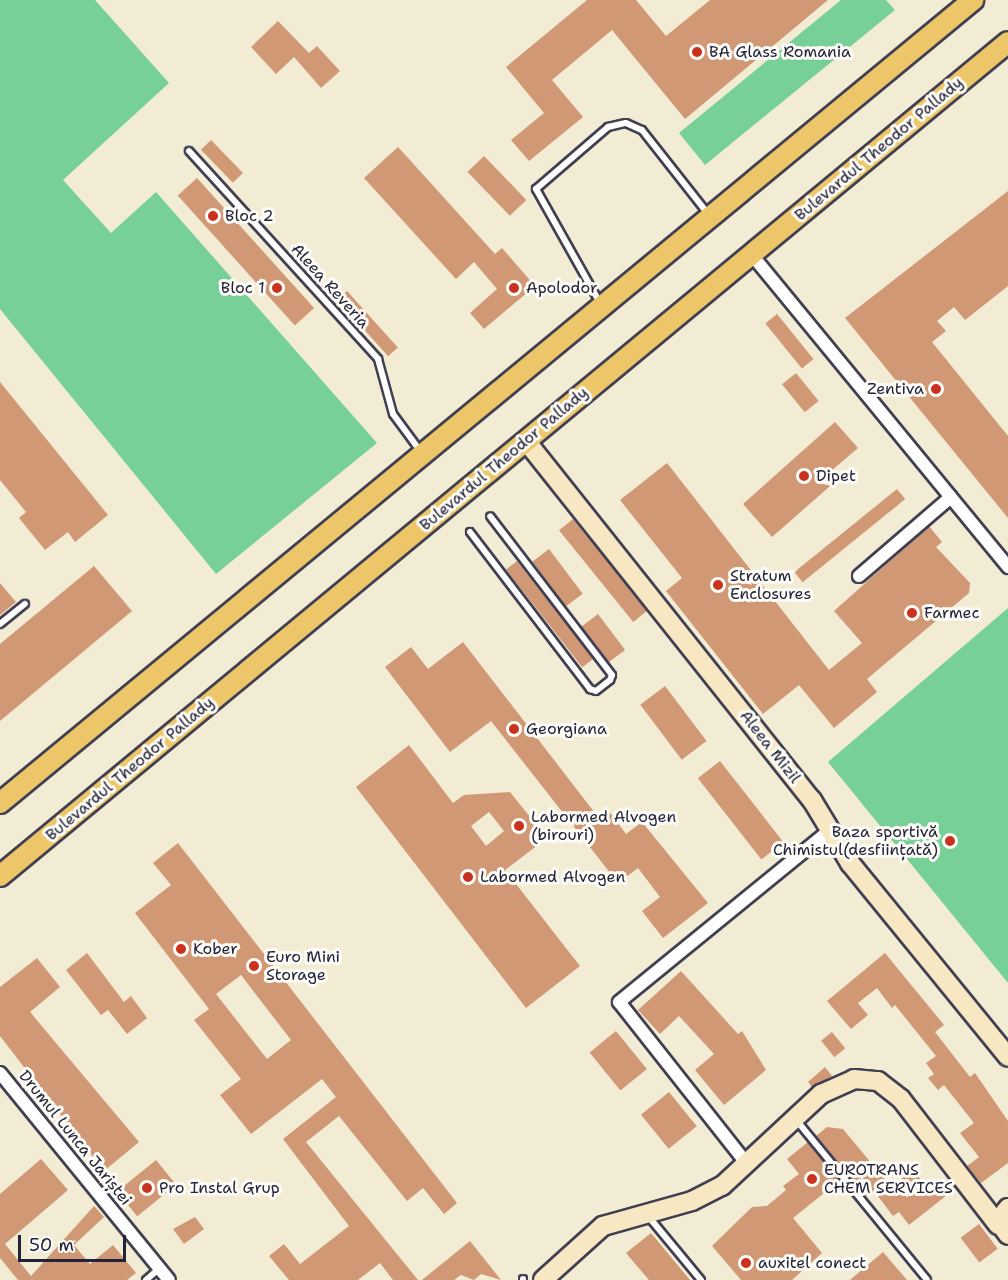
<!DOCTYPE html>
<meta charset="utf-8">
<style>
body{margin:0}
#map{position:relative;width:1008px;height:1280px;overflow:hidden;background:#f3ecd5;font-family:"Shantell Sans",sans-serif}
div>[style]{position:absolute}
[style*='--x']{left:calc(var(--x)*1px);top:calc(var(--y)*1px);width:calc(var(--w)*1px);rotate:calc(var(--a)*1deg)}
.green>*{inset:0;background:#76d097}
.building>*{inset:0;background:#d09875;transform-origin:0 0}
.roads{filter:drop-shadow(2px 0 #414052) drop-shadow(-2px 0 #414052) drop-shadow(0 2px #414052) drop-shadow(0 -2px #414052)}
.lane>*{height:6px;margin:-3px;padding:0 3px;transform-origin:3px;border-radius:3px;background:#fff}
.street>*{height:12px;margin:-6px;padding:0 6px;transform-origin:6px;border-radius:6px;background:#fff}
.secondary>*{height:18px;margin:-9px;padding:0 9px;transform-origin:9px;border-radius:9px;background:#f7e8c3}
.primary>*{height:20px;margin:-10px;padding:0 10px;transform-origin:10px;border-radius:10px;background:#ecc669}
.dots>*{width:16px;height:16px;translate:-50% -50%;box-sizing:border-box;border:3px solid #fdfcf7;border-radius:50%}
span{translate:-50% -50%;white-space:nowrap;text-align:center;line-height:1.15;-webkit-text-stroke:6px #fdfcf7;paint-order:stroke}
.poi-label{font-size:16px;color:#22223b}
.left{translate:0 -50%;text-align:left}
.right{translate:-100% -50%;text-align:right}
.street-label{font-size:16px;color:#22223b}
.scale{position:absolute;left:18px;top:1235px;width:108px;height:27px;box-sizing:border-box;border:3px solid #22223b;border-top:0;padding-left:8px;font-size:18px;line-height:21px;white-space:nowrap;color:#22223b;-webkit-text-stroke:4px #fdfcf7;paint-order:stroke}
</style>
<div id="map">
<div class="green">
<div style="clip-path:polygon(0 0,95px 0,169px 83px,63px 180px,111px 233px,156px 192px,377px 443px,216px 574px,0 309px)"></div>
<div style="clip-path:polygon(841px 0,886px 0,895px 10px,705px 165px,679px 133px)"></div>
<div style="clip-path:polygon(1008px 608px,1008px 983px,828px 762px)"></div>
</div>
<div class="building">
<div style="clip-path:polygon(587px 0,636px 0,666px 36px,710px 0,828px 0,685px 119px,612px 30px,552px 80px,583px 117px,529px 161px,511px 140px,544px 113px,506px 67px)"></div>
<div style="clip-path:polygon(278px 21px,309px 53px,317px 46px,340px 71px,321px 88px,294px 57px,276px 74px,251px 47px)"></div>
<div style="left:211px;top:140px;width:46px;height:14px;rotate:46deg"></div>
<div style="clip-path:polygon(398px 147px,495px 254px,502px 248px,535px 286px,484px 329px,470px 313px,497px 289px,474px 262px,456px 279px,364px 178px)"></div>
<div style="left:484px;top:156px;width:61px;height:23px;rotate:46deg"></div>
<div style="left:197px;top:178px;width:175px;height:26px;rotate:48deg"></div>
<div style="clip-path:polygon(1008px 191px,1008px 286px,965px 320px,954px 307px,937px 321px,946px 331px,932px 342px,1008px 436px,1008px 518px,845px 318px)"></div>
<div style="left:347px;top:291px;width:76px;height:13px;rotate:48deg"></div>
<div style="left:777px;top:314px;width:58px;height:15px;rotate:51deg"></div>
<div style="left:796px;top:373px;width:36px;height:18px;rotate:51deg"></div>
<div style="clip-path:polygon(0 382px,108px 515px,75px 542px,68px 532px,45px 550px,19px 518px,26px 512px,0 480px)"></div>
<div style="clip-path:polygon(835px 422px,858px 448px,830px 472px,837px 480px,772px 537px,743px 504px)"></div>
<div style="clip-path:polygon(667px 463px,829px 670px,862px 643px,834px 611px,929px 526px,942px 542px,936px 547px,970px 583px,969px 593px,867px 679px,877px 692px,834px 728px,799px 685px,763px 714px,666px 591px,682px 578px,620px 500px)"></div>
<div style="left:897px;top:489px;width:13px;height:132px;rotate:51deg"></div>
<div style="left:573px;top:519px;width:118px;height:18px;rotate:51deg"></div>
<div style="left:549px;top:549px;width:56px;height:21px;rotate:53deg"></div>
<div style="left:517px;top:561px;width:124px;height:14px;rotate:52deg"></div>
<div style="clip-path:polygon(94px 566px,132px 611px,0 721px,0 644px)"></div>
<div style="clip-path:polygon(0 583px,16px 602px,0 615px)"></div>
<div style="left:598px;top:614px;width:45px;height:21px;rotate:53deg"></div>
<div style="clip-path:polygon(463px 642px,598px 817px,608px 810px,626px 834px,642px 822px,708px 903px,663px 938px,642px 911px,660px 897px,638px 868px,618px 883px,491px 721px,450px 752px,385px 667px,411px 647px,428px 669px)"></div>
<div style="left:665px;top:686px;width:69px;height:31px;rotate:53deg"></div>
<div style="clip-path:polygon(evenodd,409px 745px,453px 803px,464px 795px,510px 792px,547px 838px,505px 870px,580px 966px,526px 1008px,356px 787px,409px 745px,489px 812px,504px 831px,486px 846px,471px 826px,489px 812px)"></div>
<div style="left:720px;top:761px;width:103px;height:28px;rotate:52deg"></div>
<div style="clip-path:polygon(evenodd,178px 843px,457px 1203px,444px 1214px,423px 1188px,407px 1201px,339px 1116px,306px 1142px,418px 1280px,393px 1280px,380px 1263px,358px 1280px,289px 1280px,269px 1256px,284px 1244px,300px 1264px,349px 1226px,283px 1139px,336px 1097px,322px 1079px,251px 1134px,220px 1095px,241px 1079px,194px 1020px,209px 1009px,135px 913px,171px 885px,153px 863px,178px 843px,241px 975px,291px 1040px,267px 1059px,216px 994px,241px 975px)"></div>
<div style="clip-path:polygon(87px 953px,124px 1002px,131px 996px,147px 1018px,127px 1034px,108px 1010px,101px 1015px,66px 970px)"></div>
<div style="clip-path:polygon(885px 953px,944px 1025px,935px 1032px,970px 1077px,975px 1073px,1008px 1121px,1008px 1163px,981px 1183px,967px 1166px,979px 1157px,960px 1133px,974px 1123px,944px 1085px,938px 1090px,928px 1078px,934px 1074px,926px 1063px,936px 1056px,895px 1005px,892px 1008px,877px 988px,858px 1003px,868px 1015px,851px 1029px,827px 1001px)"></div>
<div style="clip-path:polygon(37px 958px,60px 987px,30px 1012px,139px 1142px,104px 1171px,0 1036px,0 987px)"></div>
<div style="clip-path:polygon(681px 971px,738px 1034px,742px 1031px,766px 1070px,724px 1105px,695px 1070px,714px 1054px,679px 1016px,660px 1034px,638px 1010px)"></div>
<div style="left:616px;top:1031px;width:49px;height:34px;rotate:51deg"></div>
<div style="left:832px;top:1032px;width:21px;height:14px;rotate:51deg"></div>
<div style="clip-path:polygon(825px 1067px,832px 1076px,812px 1087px,808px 1082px)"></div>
<div style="left:669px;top:1092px;width:44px;height:36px;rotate:51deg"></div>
<div style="clip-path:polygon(827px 1127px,843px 1129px,891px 1187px,913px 1170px,931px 1192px,948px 1179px,956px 1188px,909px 1225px,899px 1212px,893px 1216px,874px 1191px,867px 1196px,847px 1174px,816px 1136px)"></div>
<div style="clip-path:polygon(808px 1142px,839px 1181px,793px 1218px,822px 1253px,792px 1280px,741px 1280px,712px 1246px,752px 1207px,767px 1206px,786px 1190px,783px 1186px,799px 1174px,787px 1159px)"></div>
<div style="clip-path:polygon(41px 1159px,68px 1190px,5px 1244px,31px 1276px,94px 1206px,104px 1217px,74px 1245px,90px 1264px,113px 1245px,136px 1273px,127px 1280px,18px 1280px,0 1258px,0 1194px)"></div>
<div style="left:156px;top:1160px;width:32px;height:50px;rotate:51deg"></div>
<div style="clip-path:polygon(195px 1217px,204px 1229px,184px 1244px,173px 1229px)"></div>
<div style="left:979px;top:1224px;width:31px;height:23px;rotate:53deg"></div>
<div style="clip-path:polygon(651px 1233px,690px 1280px,649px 1280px,626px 1253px)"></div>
<div style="clip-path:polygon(470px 1241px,501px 1280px,481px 1274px,474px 1280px,461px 1275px,454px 1280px,422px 1280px)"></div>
<div style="clip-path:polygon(883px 1252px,907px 1280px,850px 1280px)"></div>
</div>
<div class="roads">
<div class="lane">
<div style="--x:189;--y:151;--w:281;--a:47.7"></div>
<div style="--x:378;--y:359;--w:57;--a:74.7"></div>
<div style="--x:393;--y:414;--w:47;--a:53.6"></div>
<div style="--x:600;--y:303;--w:131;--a:-119.3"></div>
<div style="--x:536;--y:189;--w:95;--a:-40.7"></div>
<div style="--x:608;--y:127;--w:18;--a:-13"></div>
<div style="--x:626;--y:123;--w:17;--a:24"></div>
<div style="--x:642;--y:130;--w:108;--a:51.8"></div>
<div style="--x:470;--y:532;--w:198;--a:52.6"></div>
<div style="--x:590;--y:689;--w:6;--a:18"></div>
<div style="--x:596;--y:691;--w:18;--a:-38"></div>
<div style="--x:610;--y:680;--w:5;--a:-68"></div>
<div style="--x:612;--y:675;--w:200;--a:-127.5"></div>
<div style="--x:0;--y:624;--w:32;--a:-39"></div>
<div style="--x:797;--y:1121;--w:205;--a:50.7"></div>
<div style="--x:648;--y:1216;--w:83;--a:50.4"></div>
<div style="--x:523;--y:1279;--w:1;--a:90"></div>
<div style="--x:146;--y:1280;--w:18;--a:-41"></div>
</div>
<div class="street">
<div style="--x:752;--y:255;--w:404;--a:50.6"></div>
<div style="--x:859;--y:576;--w:121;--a:-40.7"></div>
<div style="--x:0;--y:1073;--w:267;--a:50.8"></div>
<div style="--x:747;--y:1164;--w:206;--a:-128.3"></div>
<div style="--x:619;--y:1002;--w:272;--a:-39.2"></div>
</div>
<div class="secondary">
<div style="--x:526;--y:441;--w:459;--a:51.5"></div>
<div style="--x:812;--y:800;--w:74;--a:58.9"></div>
<div style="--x:850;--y:863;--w:250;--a:50.8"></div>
<div style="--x:1008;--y:1208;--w:16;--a:128"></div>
<div style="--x:998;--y:1221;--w:17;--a:54"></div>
<div style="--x:543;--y:1280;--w:81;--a:-42"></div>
<div style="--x:603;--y:1226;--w:92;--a:-15.7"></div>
<div style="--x:692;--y:1201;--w:34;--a:-27"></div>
<div style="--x:722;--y:1186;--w:135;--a:-42.9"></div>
<div style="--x:821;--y:1094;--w:36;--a:-24"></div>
<div style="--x:854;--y:1079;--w:24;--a:5"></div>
<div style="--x:878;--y:1081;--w:29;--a:38"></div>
<div style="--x:901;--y:1099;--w:159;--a:52.4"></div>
</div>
<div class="primary">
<div style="--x:0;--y:803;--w:1262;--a:-39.53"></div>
<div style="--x:0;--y:876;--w:1308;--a:-39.6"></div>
</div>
</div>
<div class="dots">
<div style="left:697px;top:52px;background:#c8321e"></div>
<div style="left:213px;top:216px;background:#c8321e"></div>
<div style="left:277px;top:288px;background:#c8321e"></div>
<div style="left:514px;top:288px;background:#c8321e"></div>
<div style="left:936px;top:389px;background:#c8321e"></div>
<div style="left:804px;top:476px;background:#c8321e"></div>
<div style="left:718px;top:585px;background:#c8321e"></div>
<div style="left:912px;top:613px;background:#c8321e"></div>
<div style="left:514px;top:729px;background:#c8321e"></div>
<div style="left:519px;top:826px;background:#c8321e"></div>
<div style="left:950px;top:841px;background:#c8321e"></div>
<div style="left:468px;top:877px;background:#c8321e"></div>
<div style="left:181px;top:949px;background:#c8321e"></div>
<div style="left:254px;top:966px;background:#c8321e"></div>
<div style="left:812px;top:1179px;background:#c8321e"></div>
<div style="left:147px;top:1188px;background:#c8321e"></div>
<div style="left:746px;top:1263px;background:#c8321e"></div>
</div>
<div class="poi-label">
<span class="left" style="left:709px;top:52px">BA Glass Romania</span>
<span class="left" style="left:225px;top:216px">Bloc 2</span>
<span class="right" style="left:265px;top:288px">Bloc 1</span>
<span class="left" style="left:526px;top:288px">Apolodor</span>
<span class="right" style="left:924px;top:389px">Zentiva</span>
<span class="left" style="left:816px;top:476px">Dipet</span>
<span class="left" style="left:730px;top:585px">Stratum<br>Enclosures</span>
<span class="left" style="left:924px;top:613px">Farmec</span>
<span class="left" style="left:526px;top:729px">Georgiana</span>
<span class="left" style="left:531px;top:826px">Labormed Alvogen<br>(birouri)</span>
<span class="right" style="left:938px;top:841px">Baza sportivă<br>Chimistul(desființată)</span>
<span class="left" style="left:480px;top:877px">Labormed Alvogen</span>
<span class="left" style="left:193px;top:949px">Kober</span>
<span class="left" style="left:266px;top:966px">Euro Mini<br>Storage</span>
<span class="left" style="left:824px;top:1179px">EUROTRANS<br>CHEM SERVICES</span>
<span class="left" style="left:159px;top:1188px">Pro Instal Grup</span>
<span class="left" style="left:758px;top:1263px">auxitel conect</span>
</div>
<div class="street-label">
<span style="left:879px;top:149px;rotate:-40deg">Bulevardul Theodor Pallady</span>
<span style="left:330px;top:286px;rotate:48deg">Aleea Reveria</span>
<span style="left:504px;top:459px;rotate:-40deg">Bulevardul Theodor Pallady</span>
<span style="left:770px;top:747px;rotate:52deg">Aleea Mizil</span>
<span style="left:130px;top:769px;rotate:-40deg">Bulevardul Theodor Pallady</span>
<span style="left:75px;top:1138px;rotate:51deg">Drumul Lunca Jariștei</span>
</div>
<div class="scale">50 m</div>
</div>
